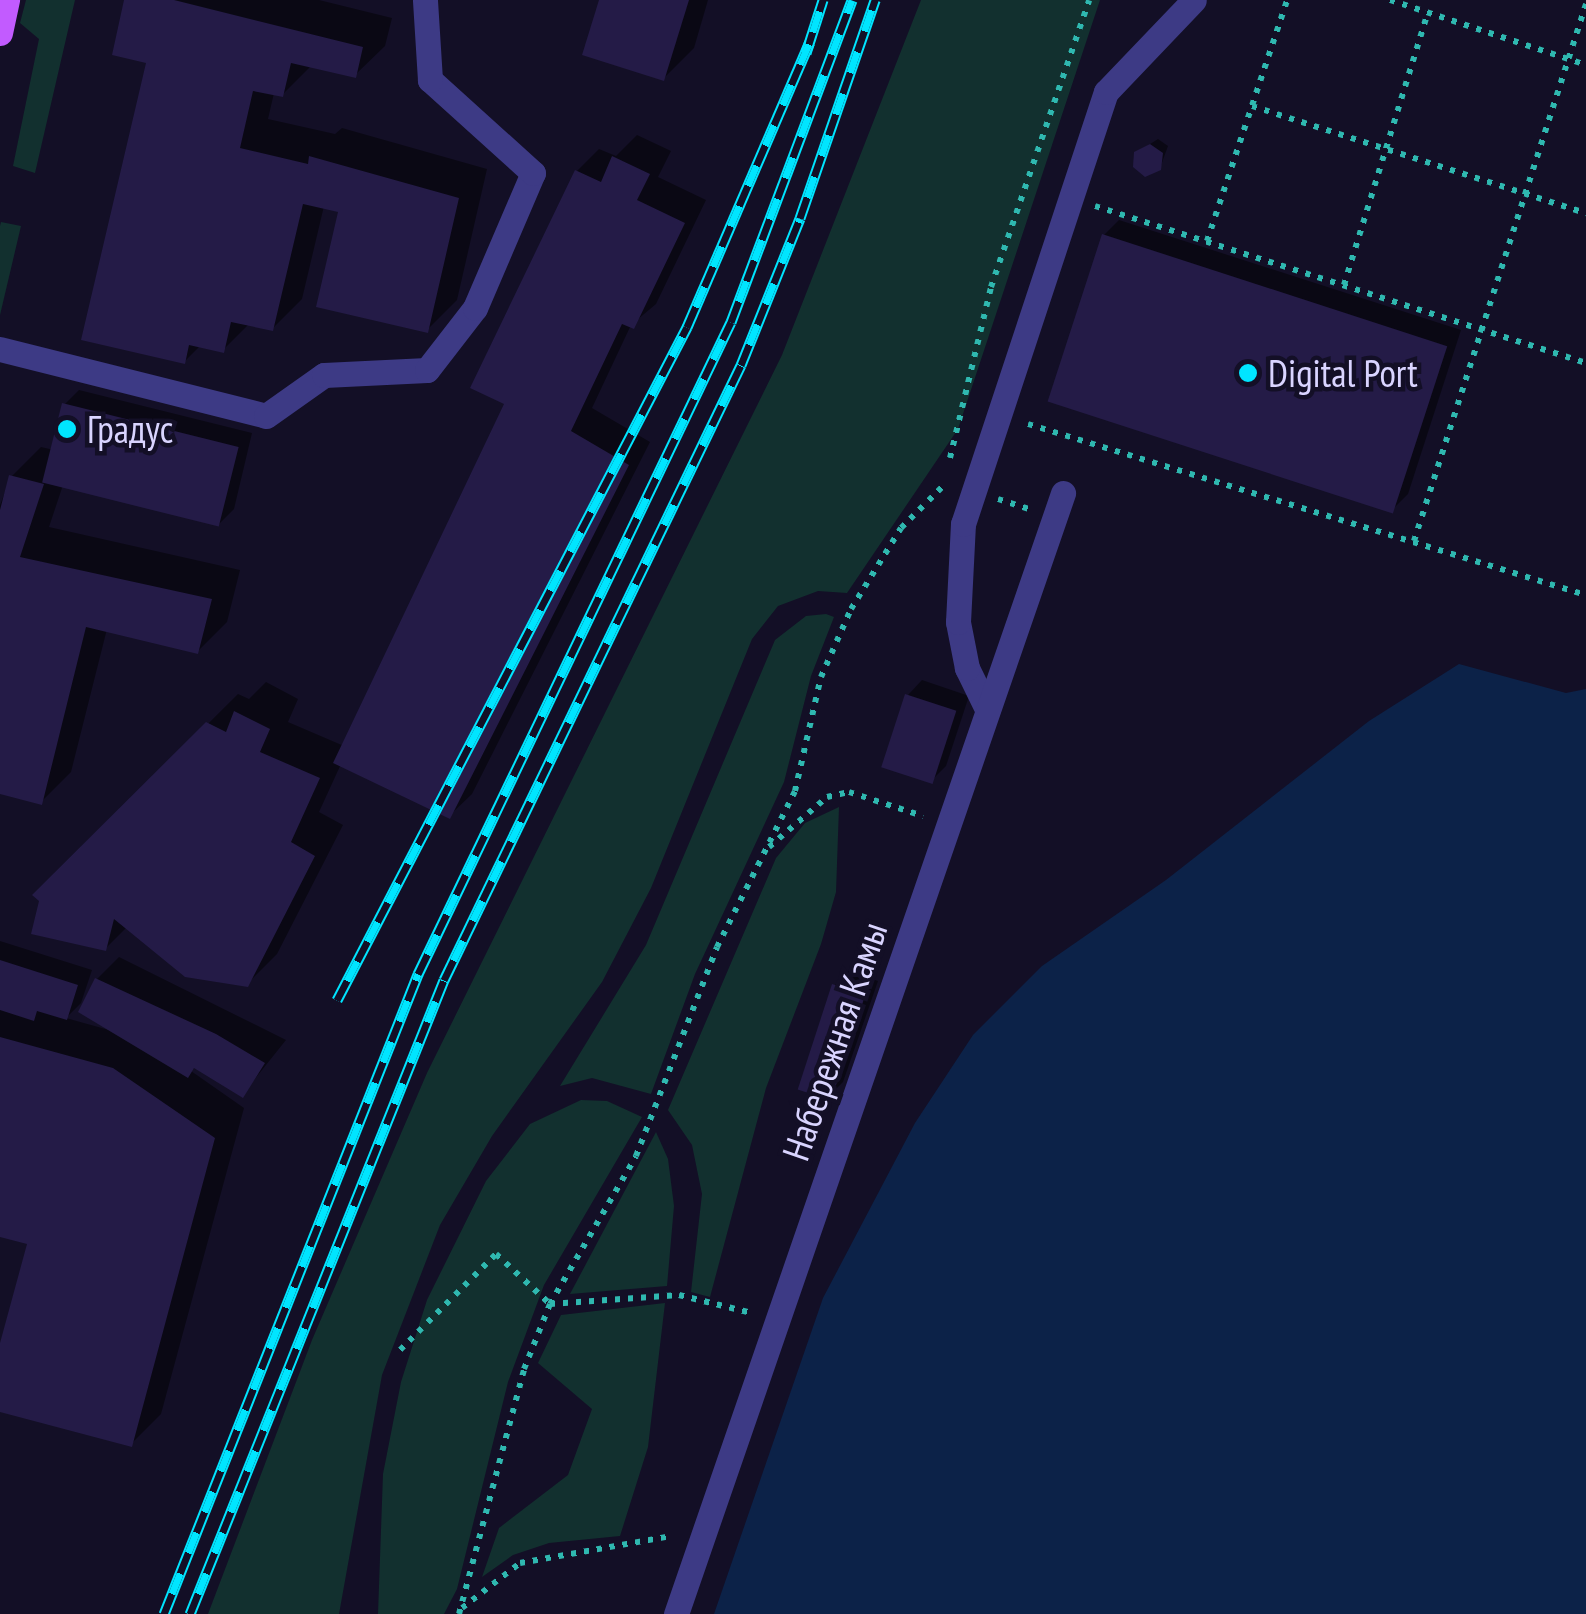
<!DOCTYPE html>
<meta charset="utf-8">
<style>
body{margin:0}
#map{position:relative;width:1586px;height:1614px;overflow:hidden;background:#130f26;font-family:"PT Sans Narrow",sans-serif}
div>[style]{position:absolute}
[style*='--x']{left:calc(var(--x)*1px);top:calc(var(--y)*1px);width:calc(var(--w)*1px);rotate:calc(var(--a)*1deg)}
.green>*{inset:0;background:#12302f}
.water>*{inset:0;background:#0c2248}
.shadow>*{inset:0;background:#0007}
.building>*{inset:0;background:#241b47;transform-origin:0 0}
.path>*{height:6px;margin-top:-3px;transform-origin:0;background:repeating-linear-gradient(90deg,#2fb8b0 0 5px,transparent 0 13px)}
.minor>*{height:25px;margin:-12.5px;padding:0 12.5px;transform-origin:12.5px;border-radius:12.5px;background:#3d3a85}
.major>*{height:25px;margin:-12.5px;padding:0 12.5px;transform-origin:12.5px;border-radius:12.5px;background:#c25bff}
.rail>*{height:11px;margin-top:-5.5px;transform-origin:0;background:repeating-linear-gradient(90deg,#130f26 0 22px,#00e5ff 0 44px);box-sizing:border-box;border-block:2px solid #00e5ff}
.dots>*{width:28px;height:28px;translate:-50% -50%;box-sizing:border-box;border:5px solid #130f26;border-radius:50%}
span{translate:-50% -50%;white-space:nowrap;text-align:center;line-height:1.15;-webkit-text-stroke:9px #130f26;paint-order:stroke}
.poi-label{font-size:38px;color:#d9d4ff}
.left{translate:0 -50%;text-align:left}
.street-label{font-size:38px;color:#d9d4ff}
</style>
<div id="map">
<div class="green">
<div style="clip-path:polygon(26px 0,75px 0,35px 173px,13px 166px,39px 39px,20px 23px)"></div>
<div style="clip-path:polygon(921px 0,1100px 0,958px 429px,847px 593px,818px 591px,778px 606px,752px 639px,651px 888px,602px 982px,492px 1136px,440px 1225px,382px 1375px,339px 1614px,208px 1614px,312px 1340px,427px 1073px,782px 355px)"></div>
<div style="clip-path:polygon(1px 222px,21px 226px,0 315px,0 226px)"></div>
<div style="clip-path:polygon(826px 614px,834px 617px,811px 676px,784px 782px,695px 974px,651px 1094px,592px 1078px,560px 1086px,646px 945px,775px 640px,806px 616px)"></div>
<div style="clip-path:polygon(839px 807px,836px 892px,821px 944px,766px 1088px,710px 1297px,691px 1292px,702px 1194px,692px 1145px,668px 1110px,776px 858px,805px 823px)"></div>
<div style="clip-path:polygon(581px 1100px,607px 1101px,642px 1117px,544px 1285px,508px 1382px,457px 1589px,444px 1614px,378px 1614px,383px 1474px,401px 1382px,427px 1300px,486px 1181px,530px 1124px)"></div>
<div style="clip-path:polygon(656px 1132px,668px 1159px,674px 1206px,667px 1286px,570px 1294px)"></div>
<div style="clip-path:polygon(665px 1303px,648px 1447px,620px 1536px,549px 1543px,513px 1555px,482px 1577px,499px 1528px,568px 1475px,592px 1409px,538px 1363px,561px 1315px)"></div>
</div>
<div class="water">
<div style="clip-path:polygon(1459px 664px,1566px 693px,1586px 689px,1586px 1614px,714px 1614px,823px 1298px,915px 1123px,973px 1035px,1042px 966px,1166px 880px,1369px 721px)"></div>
</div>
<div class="shadow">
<div style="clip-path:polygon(127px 0,319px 0,392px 18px,385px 46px,355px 75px,312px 65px,282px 95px,274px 93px,268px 119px,335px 134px,342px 128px,487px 169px,457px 300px,427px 330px,341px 210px,324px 206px,302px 299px,272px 329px,250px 323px,223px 350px,201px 345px,185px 361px,149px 61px)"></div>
<div style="clip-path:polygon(602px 0,708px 0,694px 48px,664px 78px)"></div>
<div style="clip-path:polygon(637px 135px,671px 151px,658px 177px,706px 200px,656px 304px,631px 325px,592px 408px,650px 442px,472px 794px,449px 816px,341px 764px,319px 812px,343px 825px,277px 954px,247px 984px,127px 927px,106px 948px,36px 895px,238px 694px,249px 699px,266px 682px,298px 699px,288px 722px,344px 746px,508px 403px,577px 171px,599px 149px,616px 156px)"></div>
<div style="clip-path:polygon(1158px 139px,1168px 146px,1160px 168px,1136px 153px)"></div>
<div style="clip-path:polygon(1119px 220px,1461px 330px,1408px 494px,1393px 509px,1104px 235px)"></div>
<div style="clip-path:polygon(79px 390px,252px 433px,234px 509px,219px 524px,63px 485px,49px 527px,240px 570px,227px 622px,197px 652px,107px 629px,71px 772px,41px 802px,0 792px,0 505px,11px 477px,41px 447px,54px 450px,64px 405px)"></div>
<div style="clip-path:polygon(922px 680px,969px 696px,946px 766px,931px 781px,908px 695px)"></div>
<div style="clip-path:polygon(0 941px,92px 970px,81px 1003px,66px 1018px,109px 1030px,97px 979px,119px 957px,286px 1040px,242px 1095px,196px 1066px,191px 1071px,244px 1108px,161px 1414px,131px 1444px,0 1409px,0 1352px,30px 1242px,0 1234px)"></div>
<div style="clip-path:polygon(849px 971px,878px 981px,843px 1082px,828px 1097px,834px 986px)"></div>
</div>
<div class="building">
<div style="clip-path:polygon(124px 0,174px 0,363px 47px,356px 78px,291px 63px,283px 97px,253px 91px,240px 148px,308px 164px,309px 156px,459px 198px,428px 333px,316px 307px,338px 212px,303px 204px,273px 331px,231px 322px,224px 353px,189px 345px,185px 364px,81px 340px,146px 63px,112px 55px)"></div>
<div style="clip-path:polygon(599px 0,689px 0,664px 81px,582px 55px)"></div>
<div style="clip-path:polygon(1150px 144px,1163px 153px,1161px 170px,1145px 177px,1133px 167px,1134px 152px)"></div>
<div style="clip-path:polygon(612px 156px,650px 174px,637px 200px,685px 223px,634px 329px,622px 324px,571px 431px,629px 465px,450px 819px,333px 763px,504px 404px,470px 388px,575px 170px,601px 182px)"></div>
<div style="left:1102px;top:234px;width:363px;height:176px;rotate:18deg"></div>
<div style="left:62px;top:403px;width:182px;height:82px;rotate:14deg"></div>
<div style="clip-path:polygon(9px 475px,44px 484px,20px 557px,212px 599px,198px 654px,86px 627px,42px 805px,0 794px,0 510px)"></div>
<div style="left:905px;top:694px;width:54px;height:77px;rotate:18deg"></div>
<div style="clip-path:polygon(234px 711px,270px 729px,260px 752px,320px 778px,291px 842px,315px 856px,248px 987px,185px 977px,114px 919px,106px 951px,31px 934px,39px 901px,32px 895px,206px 722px,226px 732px)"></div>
<div style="clip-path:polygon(0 960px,78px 985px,67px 1020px,37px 1011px,34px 1021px,0 1010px)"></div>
<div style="clip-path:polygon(95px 978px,216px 1034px,265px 1063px,243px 1098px,194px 1068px,188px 1078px,78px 1012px)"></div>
<div style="left:832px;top:984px;width:35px;height:111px;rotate:18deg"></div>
<div style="clip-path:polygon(0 1037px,113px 1068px,215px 1138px,132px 1447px,0 1412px,0 1343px,27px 1244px,0 1237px)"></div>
</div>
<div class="path">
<div style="--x:1390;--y:0;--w:206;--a:18.3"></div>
<div style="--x:1252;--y:106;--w:351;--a:17.8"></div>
<div style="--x:1095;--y:206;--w:515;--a:17.73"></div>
<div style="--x:1207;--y:241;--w:254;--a:-71.6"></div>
<div style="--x:1344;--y:285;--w:286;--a:-72.9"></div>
<div style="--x:1028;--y:424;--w:584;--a:17.04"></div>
<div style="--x:950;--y:458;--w:176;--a:-76.5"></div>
<div style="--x:991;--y:287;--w:303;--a:-71.1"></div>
<div style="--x:998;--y:499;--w:33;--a:18"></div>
<div style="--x:1414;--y:541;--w:564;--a:-72.24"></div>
<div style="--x:769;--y:847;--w:77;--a:-40.8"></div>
<div style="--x:827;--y:797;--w:23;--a:-13"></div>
<div style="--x:849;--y:792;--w:78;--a:18"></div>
<div style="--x:400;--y:1350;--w:136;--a:-45"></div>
<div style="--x:496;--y:1254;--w:74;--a:42.8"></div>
<div style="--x:550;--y:1304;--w:129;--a:-4"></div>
<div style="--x:679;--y:1295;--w:75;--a:13.9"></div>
<div style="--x:462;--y:1608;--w:73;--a:-37.8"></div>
<div style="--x:520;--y:1563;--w:153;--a:-10.1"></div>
<div style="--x:459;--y:1614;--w:253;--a:-75.1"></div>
<div style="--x:524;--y:1369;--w:70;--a:-68.2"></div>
<div style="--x:550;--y:1304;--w:171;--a:-59.8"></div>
<div style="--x:636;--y:1156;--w:224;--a:-68.8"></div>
<div style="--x:717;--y:947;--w:174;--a:-63.4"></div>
<div style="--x:795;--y:791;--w:117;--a:-77.2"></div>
<div style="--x:821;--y:677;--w:74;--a:-66.2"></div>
<div style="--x:851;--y:609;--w:95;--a:-58.3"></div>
<div style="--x:901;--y:528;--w:59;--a:-45"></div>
</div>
<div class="minor">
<div style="--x:0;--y:349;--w:274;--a:14.1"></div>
<div style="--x:266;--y:416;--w:71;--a:-35.3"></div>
<div style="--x:324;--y:375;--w:103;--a:-2.8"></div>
<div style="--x:427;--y:370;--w:78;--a:-52.3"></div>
<div style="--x:475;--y:308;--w:147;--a:-66.8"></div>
<div style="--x:533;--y:173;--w:139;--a:-137.9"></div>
<div style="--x:430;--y:80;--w:80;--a:-93.6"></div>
<div style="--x:987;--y:709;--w:46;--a:-116"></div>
<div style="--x:967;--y:668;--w:47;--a:-101.1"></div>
<div style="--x:958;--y:622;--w:98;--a:-87.1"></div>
<div style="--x:963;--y:524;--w:455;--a:-71.7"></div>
<div style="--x:1106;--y:92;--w:127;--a:-46.3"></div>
<div style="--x:676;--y:1614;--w:1186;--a:-70.95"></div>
</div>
<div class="major">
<div style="--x:0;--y:33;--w:34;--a:-78"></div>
</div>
<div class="rail">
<div style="--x:806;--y:53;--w:56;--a:-72.2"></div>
<div style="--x:337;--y:1000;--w:759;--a:-62.52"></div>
<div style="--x:687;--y:327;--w:310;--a:-66.7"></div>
<div style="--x:164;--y:1614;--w:689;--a:-68.35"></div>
<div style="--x:418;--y:974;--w:723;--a:-64.36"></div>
<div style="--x:731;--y:322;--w:344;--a:-69.4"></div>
<div style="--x:190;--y:1614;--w:683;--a:-68.17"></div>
<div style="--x:444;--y:980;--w:683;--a:-64.22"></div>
<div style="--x:741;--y:365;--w:158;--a:-68.1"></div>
<div style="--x:800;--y:218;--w:231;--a:-71"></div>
</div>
<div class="dots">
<div style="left:1248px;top:373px;background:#00e5ff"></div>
<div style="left:67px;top:429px;background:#00e5ff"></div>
</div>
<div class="poi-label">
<span class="left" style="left:1268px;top:373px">Digital Port</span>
<span class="left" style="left:87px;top:429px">Градус</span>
</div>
<div class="street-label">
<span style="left:834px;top:1041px;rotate:-71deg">Набережная Камы</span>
</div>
</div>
